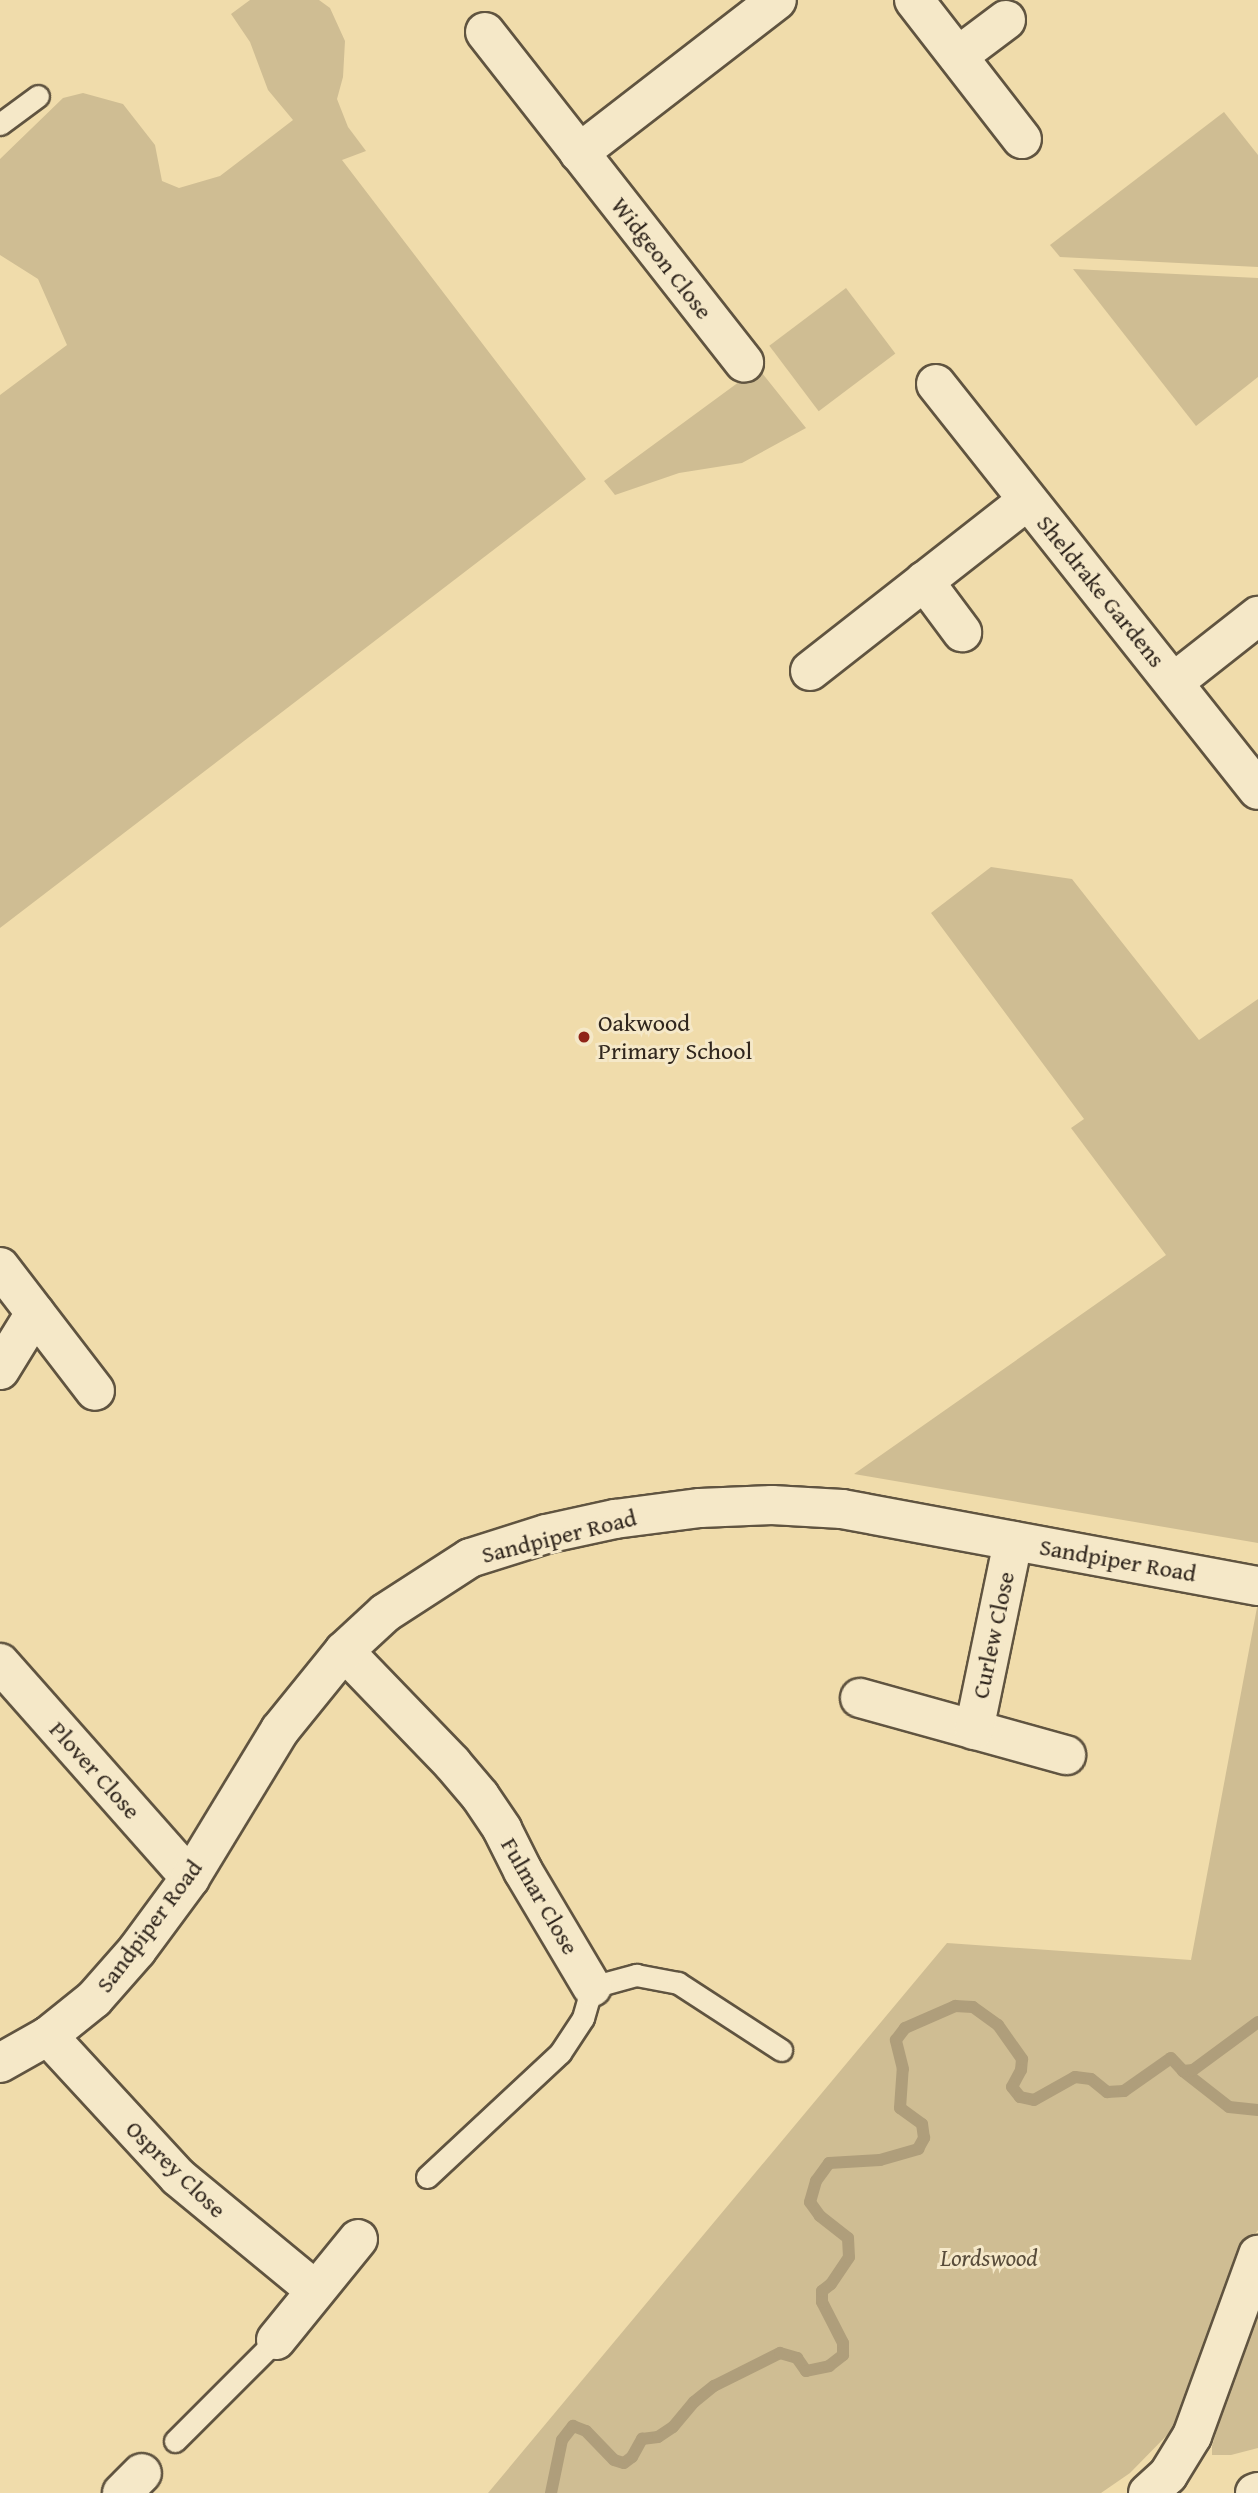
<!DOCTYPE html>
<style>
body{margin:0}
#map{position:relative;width:1258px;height:2493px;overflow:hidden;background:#f0dcab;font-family:"Gentium Book Plus",serif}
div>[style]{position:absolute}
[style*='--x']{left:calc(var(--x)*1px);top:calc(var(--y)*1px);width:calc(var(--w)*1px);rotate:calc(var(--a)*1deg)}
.green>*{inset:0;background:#cfbd93;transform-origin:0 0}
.stream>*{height:12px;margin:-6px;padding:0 6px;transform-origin:6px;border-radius:6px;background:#af9e7b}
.roads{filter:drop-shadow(2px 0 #605440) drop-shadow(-2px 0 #605440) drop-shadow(0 2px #605440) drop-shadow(0 -2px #605440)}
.service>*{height:21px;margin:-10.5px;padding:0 10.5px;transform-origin:10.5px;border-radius:10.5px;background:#f5e8c8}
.minor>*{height:38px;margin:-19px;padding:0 19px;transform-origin:19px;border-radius:19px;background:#f5e8c8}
.tertiary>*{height:38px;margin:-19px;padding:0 19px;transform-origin:19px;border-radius:19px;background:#f5e8c8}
.dots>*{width:19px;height:19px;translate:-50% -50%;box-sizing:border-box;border:4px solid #f5e8c8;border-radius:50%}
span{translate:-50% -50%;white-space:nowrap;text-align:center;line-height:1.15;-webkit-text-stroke:6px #f5e8c8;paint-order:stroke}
.street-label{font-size:24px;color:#30261d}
.poi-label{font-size:24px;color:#30261d}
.left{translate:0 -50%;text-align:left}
.park-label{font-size:24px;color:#584c3a;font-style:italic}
</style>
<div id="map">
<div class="green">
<div style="clip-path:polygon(250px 0,319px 0,330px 8px,345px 41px,343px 77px,337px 99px,348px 127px,366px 151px,342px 160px,586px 479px,0 928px,0 395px,67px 345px,38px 279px,0 255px,0 159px,63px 98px,83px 93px,123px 104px,155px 145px,162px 181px,179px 188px,220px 176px,293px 120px,268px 90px,250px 42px,231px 14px)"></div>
<div style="clip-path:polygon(1224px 112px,1258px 155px,1258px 267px,1060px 257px,1050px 245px)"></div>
<div style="clip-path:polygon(1073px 269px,1258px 278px,1258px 377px,1196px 426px)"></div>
<div style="left:846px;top:288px;width:82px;height:96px;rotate:53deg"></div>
<div style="clip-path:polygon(758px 368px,806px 428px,742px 463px,679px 473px,615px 495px,604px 481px)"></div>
<div style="clip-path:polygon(991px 867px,1072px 879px,1199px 1040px,1258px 999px,1258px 1543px,854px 1474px,1166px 1255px,1071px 1128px,1084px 1119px,931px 913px)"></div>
<div style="clip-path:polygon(1258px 1602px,1258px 2230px,1233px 2266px,1177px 2425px,1130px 2473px,1101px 2493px,488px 2493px,947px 1943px,1191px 1960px)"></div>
<div style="clip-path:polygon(1258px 2296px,1258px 2448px,1231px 2455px,1212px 2455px,1212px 2446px)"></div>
</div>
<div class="stream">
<div style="--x:1183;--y:2071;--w:58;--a:38"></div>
<div style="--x:1229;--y:2107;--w:29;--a:6"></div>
<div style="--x:551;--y:2493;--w:54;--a:-78.3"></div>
<div style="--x:562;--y:2440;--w:18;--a:-52"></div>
<div style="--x:573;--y:2426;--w:14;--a:21"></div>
<div style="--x:586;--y:2431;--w:40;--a:46"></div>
<div style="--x:614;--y:2460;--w:10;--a:17"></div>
<div style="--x:624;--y:2463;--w:10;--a:-37"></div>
<div style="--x:632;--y:2457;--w:21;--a:-61"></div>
<div style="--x:642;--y:2439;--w:16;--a:-7"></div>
<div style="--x:658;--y:2437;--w:18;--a:-34"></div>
<div style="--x:673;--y:2427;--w:33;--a:-50"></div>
<div style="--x:694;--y:2402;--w:26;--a:-39"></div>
<div style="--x:714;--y:2386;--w:74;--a:-26.6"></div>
<div style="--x:780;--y:2353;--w:18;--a:16"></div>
<div style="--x:797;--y:2358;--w:16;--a:55"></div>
<div style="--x:806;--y:2371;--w:24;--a:-12"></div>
<div style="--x:829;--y:2366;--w:18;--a:-38"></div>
<div style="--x:843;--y:2355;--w:12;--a:-90"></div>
<div style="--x:843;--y:2343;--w:46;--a:-117.1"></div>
<div style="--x:822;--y:2302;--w:11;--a:-90"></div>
<div style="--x:822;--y:2291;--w:11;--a:-38"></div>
<div style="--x:831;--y:2284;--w:32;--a:-56"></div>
<div style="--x:849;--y:2257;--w:19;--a:-93"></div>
<div style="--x:848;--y:2238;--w:36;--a:-142"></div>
<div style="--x:820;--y:2216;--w:17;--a:-126"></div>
<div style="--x:810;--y:2202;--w:22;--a:-74"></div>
<div style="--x:816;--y:2181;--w:22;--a:-54"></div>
<div style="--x:829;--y:2163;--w:51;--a:-3.4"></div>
<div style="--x:880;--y:2160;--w:40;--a:-16"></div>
<div style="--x:918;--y:2149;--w:13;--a:-61"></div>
<div style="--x:924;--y:2138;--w:14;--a:-98"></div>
<div style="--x:922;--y:2124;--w:27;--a:-144"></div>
<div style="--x:900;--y:2108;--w:39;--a:-86"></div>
<div style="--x:903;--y:2069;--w:30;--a:-104"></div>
<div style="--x:896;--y:2040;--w:15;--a:-53"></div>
<div style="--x:905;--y:2028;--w:55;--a:-23.7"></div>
<div style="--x:955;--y:2006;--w:18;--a:3"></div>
<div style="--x:973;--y:2007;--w:31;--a:36"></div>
<div style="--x:998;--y:2025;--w:42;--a:54.8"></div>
<div style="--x:1022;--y:2059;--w:11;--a:95"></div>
<div style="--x:1021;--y:2070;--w:19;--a:118"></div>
<div style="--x:1012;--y:2087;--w:13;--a:51"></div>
<div style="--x:1020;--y:2097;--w:14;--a:12"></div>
<div style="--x:1034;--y:2100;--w:47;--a:-29.3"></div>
<div style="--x:1075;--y:2077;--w:16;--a:7"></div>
<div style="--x:1091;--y:2079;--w:21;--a:39"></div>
<div style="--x:1107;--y:2092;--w:17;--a:-3"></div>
<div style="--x:1124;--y:2091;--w:57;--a:-35.1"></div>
<div style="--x:1171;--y:2058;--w:18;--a:47"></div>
<div style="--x:1183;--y:2071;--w:10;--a:-6"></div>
<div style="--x:1193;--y:2070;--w:81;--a:-36.4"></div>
</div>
<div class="roads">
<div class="service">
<div style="--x:0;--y:124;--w:47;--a:-36.4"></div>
<div style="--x:427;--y:2177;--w:182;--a:-43"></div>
<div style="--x:560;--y:2053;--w:42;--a:-56.7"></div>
<div style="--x:583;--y:2018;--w:32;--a:-74"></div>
<div style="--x:592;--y:1987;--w:46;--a:-15.3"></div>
<div style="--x:636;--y:1975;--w:43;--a:10.8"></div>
<div style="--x:678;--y:1983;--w:123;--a:33"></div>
<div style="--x:175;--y:2441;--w:143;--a:-45"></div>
</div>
<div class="minor">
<div style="--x:914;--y:0;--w:176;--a:52.2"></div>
<div style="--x:485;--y:32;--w:420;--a:51.9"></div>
<div style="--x:958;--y:56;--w:60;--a:-36.9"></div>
<div style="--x:579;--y:153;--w:250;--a:-37.7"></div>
<div style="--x:936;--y:384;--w:518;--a:51.58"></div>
<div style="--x:924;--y:581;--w:64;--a:53.3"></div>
<div style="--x:810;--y:671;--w:276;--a:-38.1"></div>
<div style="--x:1174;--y:682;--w:107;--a:-38.2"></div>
<div style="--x:0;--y:1267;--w:156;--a:52.5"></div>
<div style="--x:0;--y:1370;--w:67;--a:-58.4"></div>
<div style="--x:344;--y:1651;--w:156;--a:46"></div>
<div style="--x:452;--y:1763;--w:43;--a:49.7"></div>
<div style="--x:480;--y:1796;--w:40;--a:56"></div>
<div style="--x:502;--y:1829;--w:47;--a:63.4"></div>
<div style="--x:523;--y:1871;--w:135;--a:59.3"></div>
<div style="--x:0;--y:1663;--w:287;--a:48.5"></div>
<div style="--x:860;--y:1698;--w:214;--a:15.5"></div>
<div style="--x:974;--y:1730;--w:193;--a:-78.3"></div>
<div style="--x:48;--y:2036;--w:192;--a:47.3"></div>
<div style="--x:178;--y:2177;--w:178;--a:39.5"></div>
<div style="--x:0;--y:2063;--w:55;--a:-29.4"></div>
<div style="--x:48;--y:2036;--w:59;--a:-38.8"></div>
<div style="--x:94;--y:1999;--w:65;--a:-48.7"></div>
<div style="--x:137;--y:1950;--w:89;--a:-53.6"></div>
<div style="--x:190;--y:1878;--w:173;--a:-58.7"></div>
<div style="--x:280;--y:1730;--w:102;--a:-51"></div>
<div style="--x:344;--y:1651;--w:56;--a:-42.8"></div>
<div style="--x:385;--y:1613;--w:101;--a:-32.9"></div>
<div style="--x:470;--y:1558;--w:80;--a:-17.5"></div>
<div style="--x:546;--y:1534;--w:71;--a:-12.3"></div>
<div style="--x:615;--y:1519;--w:86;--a:-7.4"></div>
<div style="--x:700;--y:1508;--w:72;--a:-2.4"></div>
<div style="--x:772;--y:1505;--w:70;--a:3.3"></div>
<div style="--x:842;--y:1509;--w:423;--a:10.5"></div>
<div style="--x:276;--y:2340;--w:130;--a:-50.9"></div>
<div style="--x:122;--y:2493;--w:28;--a:-45"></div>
</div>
<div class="tertiary">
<div style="--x:1148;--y:2493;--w:27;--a:-42"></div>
<div style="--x:1168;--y:2475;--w:46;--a:-58.4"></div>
<div style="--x:1192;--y:2436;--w:193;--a:-70"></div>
<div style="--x:1255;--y:2493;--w:3;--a:-18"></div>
</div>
</div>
<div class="dots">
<div style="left:584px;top:1037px;background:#8f2418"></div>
</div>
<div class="street-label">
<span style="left:662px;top:258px;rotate:52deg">Widgeon Close</span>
<span style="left:1101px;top:591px;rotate:51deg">Sheldrake Gardens</span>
<span style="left:559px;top:1536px;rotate:-14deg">Sandpiper Road</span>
<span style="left:1118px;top:1560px;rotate:10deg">Sandpiper Road</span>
<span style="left:993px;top:1635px;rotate:-78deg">Curlew Close</span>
<span style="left:95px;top:1770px;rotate:48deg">Plover Close</span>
<span style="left:540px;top:1896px;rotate:60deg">Fulmar Close</span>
<span style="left:149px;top:1926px;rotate:-53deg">Sandpiper Road</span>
<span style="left:176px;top:2169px;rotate:44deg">Osprey Close</span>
</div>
<div class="poi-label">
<span class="left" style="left:598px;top:1037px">Oakwood<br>Primary School</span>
</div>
<div class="park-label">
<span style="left:989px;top:2258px">Lordswood</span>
</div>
</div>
